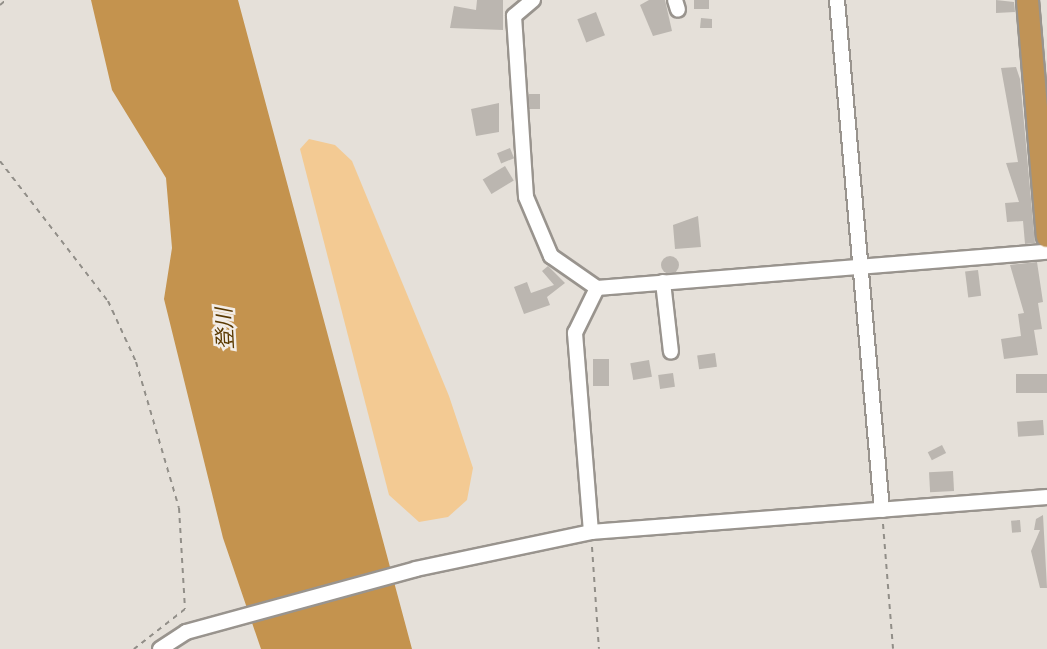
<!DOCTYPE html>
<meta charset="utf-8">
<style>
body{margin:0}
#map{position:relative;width:1047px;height:649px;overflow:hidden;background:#e5e0d9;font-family:"Space Grotesk","Noto Sans JP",sans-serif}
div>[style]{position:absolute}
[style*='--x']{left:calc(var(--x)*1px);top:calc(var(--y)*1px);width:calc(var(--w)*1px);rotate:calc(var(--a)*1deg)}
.green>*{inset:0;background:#f3ca93}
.water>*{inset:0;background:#c4934e}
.building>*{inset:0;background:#bbb6b0;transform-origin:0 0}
.round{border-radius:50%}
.path>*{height:2px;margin-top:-1px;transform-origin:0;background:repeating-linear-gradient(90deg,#918e88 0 5px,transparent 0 10px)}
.roads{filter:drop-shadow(2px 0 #99948e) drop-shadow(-2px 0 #99948e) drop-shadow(0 2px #99948e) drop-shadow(0 -2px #99948e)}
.minor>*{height:14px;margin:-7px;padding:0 7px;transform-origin:7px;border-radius:7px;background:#fff}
.highway>*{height:21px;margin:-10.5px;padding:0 10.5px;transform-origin:10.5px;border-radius:10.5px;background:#c09356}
span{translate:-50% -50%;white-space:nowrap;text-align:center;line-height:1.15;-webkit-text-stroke:5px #f3ede7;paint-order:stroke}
.water-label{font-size:21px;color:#5a3900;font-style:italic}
</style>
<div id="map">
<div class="green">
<div style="clip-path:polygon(309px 139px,335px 145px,352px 161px,449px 396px,473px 468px,467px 500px,448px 517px,419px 522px,389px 495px,300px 149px)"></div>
</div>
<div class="water">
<div style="clip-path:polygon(91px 0,238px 0,412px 649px,261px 649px,223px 538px,164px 299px,172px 248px,166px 178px,112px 90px)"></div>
</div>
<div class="building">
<div style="clip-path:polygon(477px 0,503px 0,503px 30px,450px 28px,454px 6px,476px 10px)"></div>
<div style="clip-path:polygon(649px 0,665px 0,672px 31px,653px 36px,640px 5px)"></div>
<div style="left:694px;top:0;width:15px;height:9px"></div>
<div style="clip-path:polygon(996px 0,1014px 2px,1015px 12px,996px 13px)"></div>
<div style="left:596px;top:12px;width:25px;height:20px;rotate:69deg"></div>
<div style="clip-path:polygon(701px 18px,712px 19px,712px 28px,700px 28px)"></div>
<div style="clip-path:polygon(1016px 67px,1020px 79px,1035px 243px,1025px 244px,1023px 221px,1007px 222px,1005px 203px,1019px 202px,1006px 163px,1018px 162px,1001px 68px)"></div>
<div style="left:529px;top:94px;width:11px;height:15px"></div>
<div style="clip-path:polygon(499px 103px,499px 132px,476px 136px,471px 109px)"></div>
<div style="left:510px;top:148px;width:11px;height:14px;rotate:68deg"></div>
<div style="left:505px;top:166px;width:17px;height:26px;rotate:59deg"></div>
<div style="clip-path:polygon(698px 216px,701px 247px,675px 249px,673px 225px)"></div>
<div class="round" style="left:661px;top:256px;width:18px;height:18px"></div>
<div style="clip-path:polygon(1037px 262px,1043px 302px,1038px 303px,1042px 329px,1034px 330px,1038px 355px,1004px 359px,1001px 339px,1021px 336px,1018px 314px,1024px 313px,1010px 265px)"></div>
<div style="clip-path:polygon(548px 266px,565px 283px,547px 297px,550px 305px,524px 314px,514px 287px,527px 282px,531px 293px,554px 285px,542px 271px)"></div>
<div style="left:978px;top:270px;width:26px;height:13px;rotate:83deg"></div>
<div style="left:715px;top:353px;width:14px;height:18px;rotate:82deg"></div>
<div style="left:593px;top:359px;width:16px;height:27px"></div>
<div style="left:649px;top:360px;width:17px;height:19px;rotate:80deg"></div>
<div style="left:673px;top:373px;width:14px;height:15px;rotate:82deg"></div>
<div style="left:1047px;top:374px;width:19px;height:31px;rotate:90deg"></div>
<div style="left:1043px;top:420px;width:15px;height:26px;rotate:86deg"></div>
<div style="left:942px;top:445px;width:9px;height:16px;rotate:63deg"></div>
<div style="left:953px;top:471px;width:20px;height:24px;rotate:87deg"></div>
<div style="clip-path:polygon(1043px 515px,1047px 588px,1040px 588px,1031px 551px,1040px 530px,1034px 530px,1036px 519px)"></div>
<div style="left:1020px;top:520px;width:12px;height:9px;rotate:85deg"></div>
</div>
<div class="path">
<div style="--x:0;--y:5;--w:8;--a:-40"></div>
<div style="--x:0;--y:161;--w:177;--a:52.4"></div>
<div style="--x:108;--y:301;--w:67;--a:65.3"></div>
<div style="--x:136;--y:362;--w:152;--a:73.6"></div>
<div style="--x:179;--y:508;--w:101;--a:86.6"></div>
<div style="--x:185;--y:609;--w:65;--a:141.9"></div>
<div style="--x:883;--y:524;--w:125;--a:85.4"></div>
<div style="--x:592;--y:547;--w:102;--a:86.1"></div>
</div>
<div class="roads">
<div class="minor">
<div style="--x:533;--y:0;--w:25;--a:140"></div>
<div style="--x:514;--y:16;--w:181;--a:86.2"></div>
<div style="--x:526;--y:197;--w:64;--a:67"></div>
<div style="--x:551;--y:256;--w:56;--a:34.8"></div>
<div style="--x:597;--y:288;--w:451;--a:-4.6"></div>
<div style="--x:675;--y:0;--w:10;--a:73"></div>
<div style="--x:837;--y:0;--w:512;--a:84.96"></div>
<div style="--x:663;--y:282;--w:70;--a:83.5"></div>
<div style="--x:591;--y:532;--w:200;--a:-94.6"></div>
<div style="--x:575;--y:333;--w:50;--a:-63.9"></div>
<div style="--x:160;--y:649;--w:31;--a:-33"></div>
<div style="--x:186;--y:632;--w:238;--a:-15.3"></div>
<div style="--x:416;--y:569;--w:179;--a:-11.9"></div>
<div style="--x:591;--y:532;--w:457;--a:-4.4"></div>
</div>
<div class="highway">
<div style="--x:1027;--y:0;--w:237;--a:85.2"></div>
</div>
</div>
<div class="water-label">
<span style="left:225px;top:329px;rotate:-93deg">登川</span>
</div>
</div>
